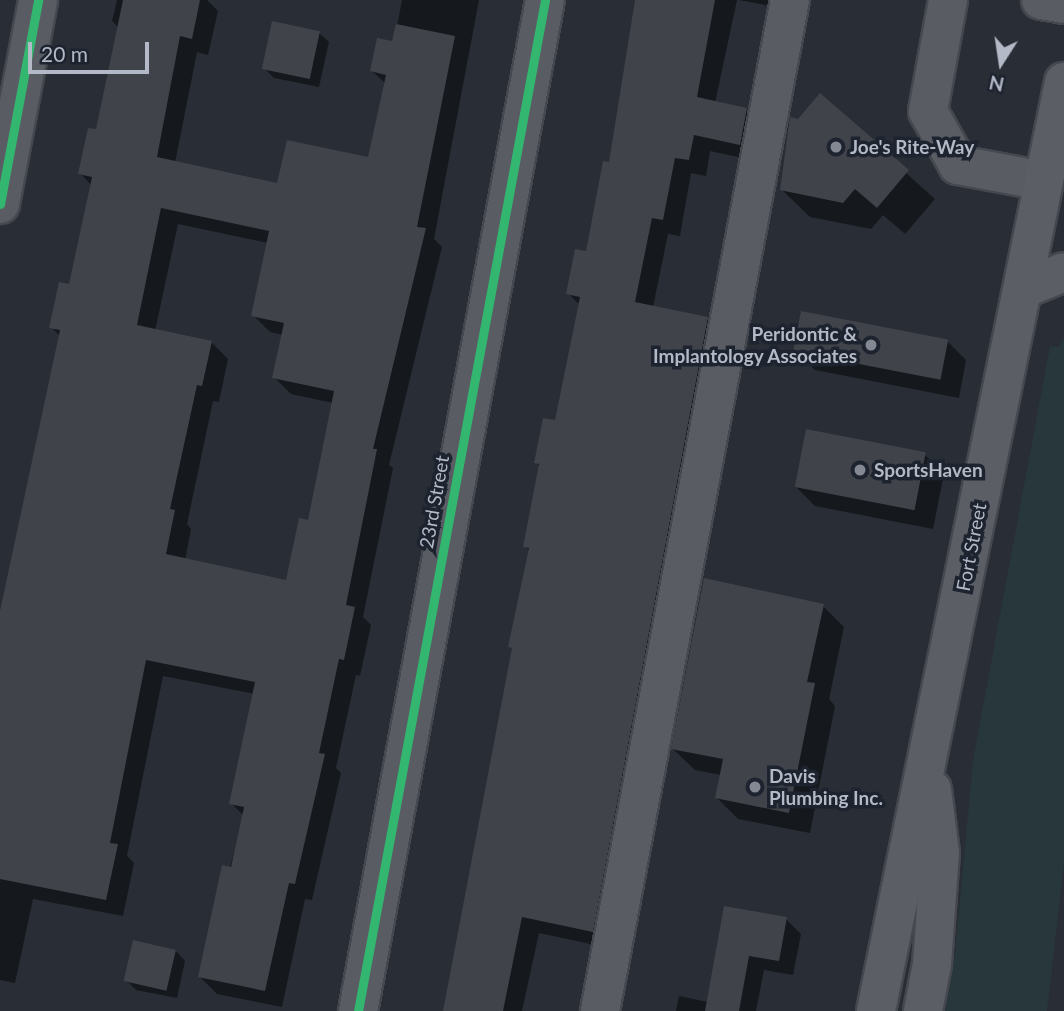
<!DOCTYPE html>
<style>
body{margin:0}
#map{position:relative;width:1064px;height:1011px;overflow:hidden;background:#292d35;font-family:Lato,sans-serif}
div>[style]{position:absolute}
[style*='--x']{left:calc(var(--x)*1px);top:calc(var(--y)*1px);width:calc(var(--w)*1px);rotate:calc(var(--a)*1deg)}
.green>*{inset:0;background:#27373b}
.shadow>*{inset:0;background:#0007}
.building>*{inset:0;background:#40434a;transform-origin:0 0}
.roads{filter:drop-shadow(2px 0 #45484e) drop-shadow(-2px 0 #45484e) drop-shadow(0 2px #45484e) drop-shadow(0 -2px #45484e)}
.minor>*{height:38px;margin:-19px;padding:0 19px;transform-origin:19px;border-radius:19px;background:#595c63}
.major>*{height:38px;margin:-19px;padding:0 19px;transform-origin:19px;border-radius:19px;background:#5b5e65}
.cycleway>*{height:9px;margin:-4.5px;padding:0 4.5px;transform-origin:4.5px;border-radius:4.5px;background:#33b770}
.dots>*{width:19px;height:19px;translate:-50% -50%;box-sizing:border-box;border:4px solid #1d232f;border-radius:50%}
span{translate:-50% -50%;white-space:nowrap;text-align:center;line-height:1.15;-webkit-text-stroke:7px #1d232f;paint-order:stroke}
.poi-label{font-size:19px;color:#b3b9c6;font-weight:700}
.left{translate:0 -50%;text-align:left}
.right{translate:-100% -50%;text-align:right}
.street-label{font-size:19px;color:#b3b9c6}
.north{position:absolute;left:966px;top:28px;width:70px;height:70px;-webkit-text-stroke:5px #1d232f;paint-order:stroke;rotate:192deg;font-size:19px;font-weight:700;line-height:28px;text-align:center;color:#b3b9c6}
.north::after{content:'';display:block;margin:auto;width:24px;height:32px;background:#b3b9c6;clip-path:polygon(50% 0,100% 100%,50% 72%,0 100%)}
.scale{position:absolute;left:28px;top:42px;width:121px;height:32px;box-sizing:border-box;border:4px solid #b3b9c6;border-top:0;padding-left:9px;font-size:21px;line-height:24px;white-space:nowrap;color:#b3b9c6;-webkit-text-stroke:5px #1d232f;paint-order:stroke}
</style>
<div id="map">
<div class="green">
<div style="clip-path:polygon(1064px 337px,1064px 863px,1047px 1011px,944px 1011px,955px 954px,973px 760px,1050px 346px,1059px 347px)"></div>
</div>
<div class="shadow">
<div style="clip-path:polygon(evenodd,117px 0,207px 0,218px 11px,208px 55px,197px 52px,175px 163px,279px 185px,370px 159px,386px 84px,372px 71px,394px 43px,402px 0,479px 0,434px 239px,442px 247px,389px 465px,393px 468px,363px 617px,371px 625px,360px 676px,356px 675px,336px 768px,341px 773px,312px 900px,305px 899px,282px 1007px,217px 994px,200px 977px,244px 816px,231px 803px,255px 694px,163px 676px,127px 856px,134px 863px,123px 916px,33px 899px,15px 983px,0 980px,0 619px,60px 336px,51px 327px,71px 286px,92px 186px,80px 173px,97px 131px,119px 28px,112px 21px,117px 0,178px 224px,268px 243px,253px 315px,270px 332px,283px 335px,274px 377px,291px 394px,333px 403px,309px 522px,287px 582px,185px 560px,191px 529px,187px 524px,213px 401px,219px 402px,228px 359px,211px 342px,155px 331px,178px 224px)"></div>
<div style="clip-path:polygon(637px 0,737px 0,715px 103px,747px 110px,763px 126px,757px 161px,710px 151px,706px 176px,691px 173px,680px 236px,668px 234px,653px 307px,707px 319px,724px 335px,609px 948px,539px 933px,522px 1011px,444px 1011px,514px 650px,510px 646px,530px 551px,525px 546px,540px 467px,536px 462px,556px 422px,580px 305px,568px 293px,587px 253px,611px 164px)"></div>
<div style="clip-path:polygon(739px 0,795px 0,786px 9px)"></div>
<div style="clip-path:polygon(319px 33px,329px 42px,319px 87px,274px 78px,264px 68px)"></div>
<div style="clip-path:polygon(820px 96px,935px 199px,905px 234px,883px 215px,871px 229px,810px 217px,782px 190px,798px 121px)"></div>
<div style="clip-path:polygon(947px 341px,966px 360px,959px 398px,815px 370px,796px 351px)"></div>
<div style="clip-path:polygon(925px 455px,944px 474px,933px 529px,815px 506px,796px 487px)"></div>
<div style="clip-path:polygon(823px 606px,844px 627px,829px 699px,835px 706px,810px 833px,738px 819px,717px 798px,721px 775px,695px 770px,673px 749px)"></div>
<div style="clip-path:polygon(726px 908px,786px 919px,801px 934px,793px 975px,764px 970px,756px 1011px,676px 1011px,679px 996px,708px 1002px)"></div>
<div style="clip-path:polygon(176px 951px,185px 961px,177px 998px,136px 990px,126px 980px)"></div>
</div>
<div class="building">
<div style="clip-path:polygon(evenodd,123px 0,200px 0,192px 39px,180px 36px,157px 157px,277px 183px,287px 140px,368px 157px,386px 75px,370px 71px,377px 38px,392px 41px,396px 24px,455px 36px,417px 227px,426px 228px,373px 449px,377px 449px,346px 605px,355px 607px,344px 660px,339px 659px,319px 753px,325px 754px,295px 884px,289px 883px,265px 991px,198px 977px,222px 865px,231px 867px,244px 807px,229px 804px,255px 682px,146px 660px,110px 843px,118px 844px,106px 900px,0 879px,0 611px,60px 330px,49px 328px,59px 282px,69px 284px,92px 177px,78px 174px,88px 128px,96px 129px,123px 0,161px 208px,269px 231px,251px 316px,284px 323px,272px 378px,334px 391px,308px 520px,299px 518px,286px 580px,166px 554px,175px 510px,170px 509px,197px 385px,202px 386px,212px 341px,137px 325px,161px 208px)"></div>
<div style="clip-path:polygon(635px 0,715px 0,697px 97px,747px 108px,740px 145px,694px 135px,689px 160px,675px 158px,663px 220px,652px 218px,635px 302px,708px 317px,593px 932px,522px 917px,503px 1011px,443px 1011px,512px 648px,508px 647px,529px 548px,523px 547px,539px 464px,534px 463px,543px 418px,555px 420px,580px 297px,566px 294px,575px 249px,586px 251px,603px 161px,609px 162px)"></div>
<div style="left:272px;top:21px;width:49px;height:49px;rotate:12deg"></div>
<div style="clip-path:polygon(820px 93px,909px 170px,877px 208px,855px 189px,843px 203px,780px 190px,790px 117px,798px 119px)"></div>
<div style="left:801px;top:311px;width:150px;height:41px;rotate:11deg"></div>
<div style="left:806px;top:429px;width:122px;height:59px;rotate:11deg"></div>
<div style="clip-path:polygon(704px 578px,824px 604px,807px 682px,815px 683px,789px 813px,715px 798px,723px 759px,671px 749px)"></div>
<div style="clip-path:polygon(724px 906px,787px 917px,779px 961px,749px 956px,739px 1011px,705px 1011px)"></div>
<div style="left:133px;top:940px;width:44px;height:42px;rotate:13deg"></div>
</div>
<div class="roads">
<div class="minor">
<div style="--x:948;--y:0;--w:113;--a:100.2"></div>
<div style="--x:928;--y:111;--w:62;--a:60.9"></div>
<div style="--x:958;--y:165;--w:87;--a:10.5"></div>
<div style="--x:1041;--y:0;--w:23;--a:10"></div>
<div style="--x:0;--y:204;--w:208;--a:-79.4"></div>
<div style="--x:358;--y:1011;--w:1028;--a:-79.52"></div>
<div style="--x:600;--y:1011;--w:1029;--a:-79.36"></div>
</div>
<div class="major">
<div style="--x:1023;--y:289;--w:44;--a:-22.5"></div>
<div style="--x:876;--y:1011;--w:948;--a:-78.56"></div>
<div style="--x:923;--y:1011;--w:48;--a:-79.2"></div>
<div style="--x:932;--y:964;--w:111;--a:-85.9"></div>
<div style="--x:940;--y:853;--w:64;--a:-97.2"></div>
</div>
</div>
<div class="cycleway">
<div style="--x:0;--y:204;--w:208;--a:-79.4"></div>
<div style="--x:358;--y:1011;--w:1028;--a:-79.52"></div>
</div>
<div class="dots">
<div style="left:836px;top:147px;background:#838893"></div>
<div style="left:871px;top:345px;background:#838893"></div>
<div style="left:860px;top:470px;background:#838893"></div>
<div style="left:755px;top:787px;background:#838893"></div>
</div>
<div class="poi-label">
<span class="left" style="left:850px;top:147px">Joe's Rite-Way</span>
<span class="right" style="left:857px;top:345px">Peridontic &amp;<br>Implantology Associates</span>
<span class="left" style="left:874px;top:470px">SportsHaven</span>
<span class="left" style="left:769px;top:787px">Davis<br>Plumbing Inc.</span>
</div>
<div class="street-label">
<span style="left:434px;top:502px;rotate:-80deg">23rd Street</span>
<span style="left:971px;top:547px;rotate:-79deg">Fort Street</span>
</div>
<div class="north">N</div>
<div class="scale">20 m</div>
</div>
